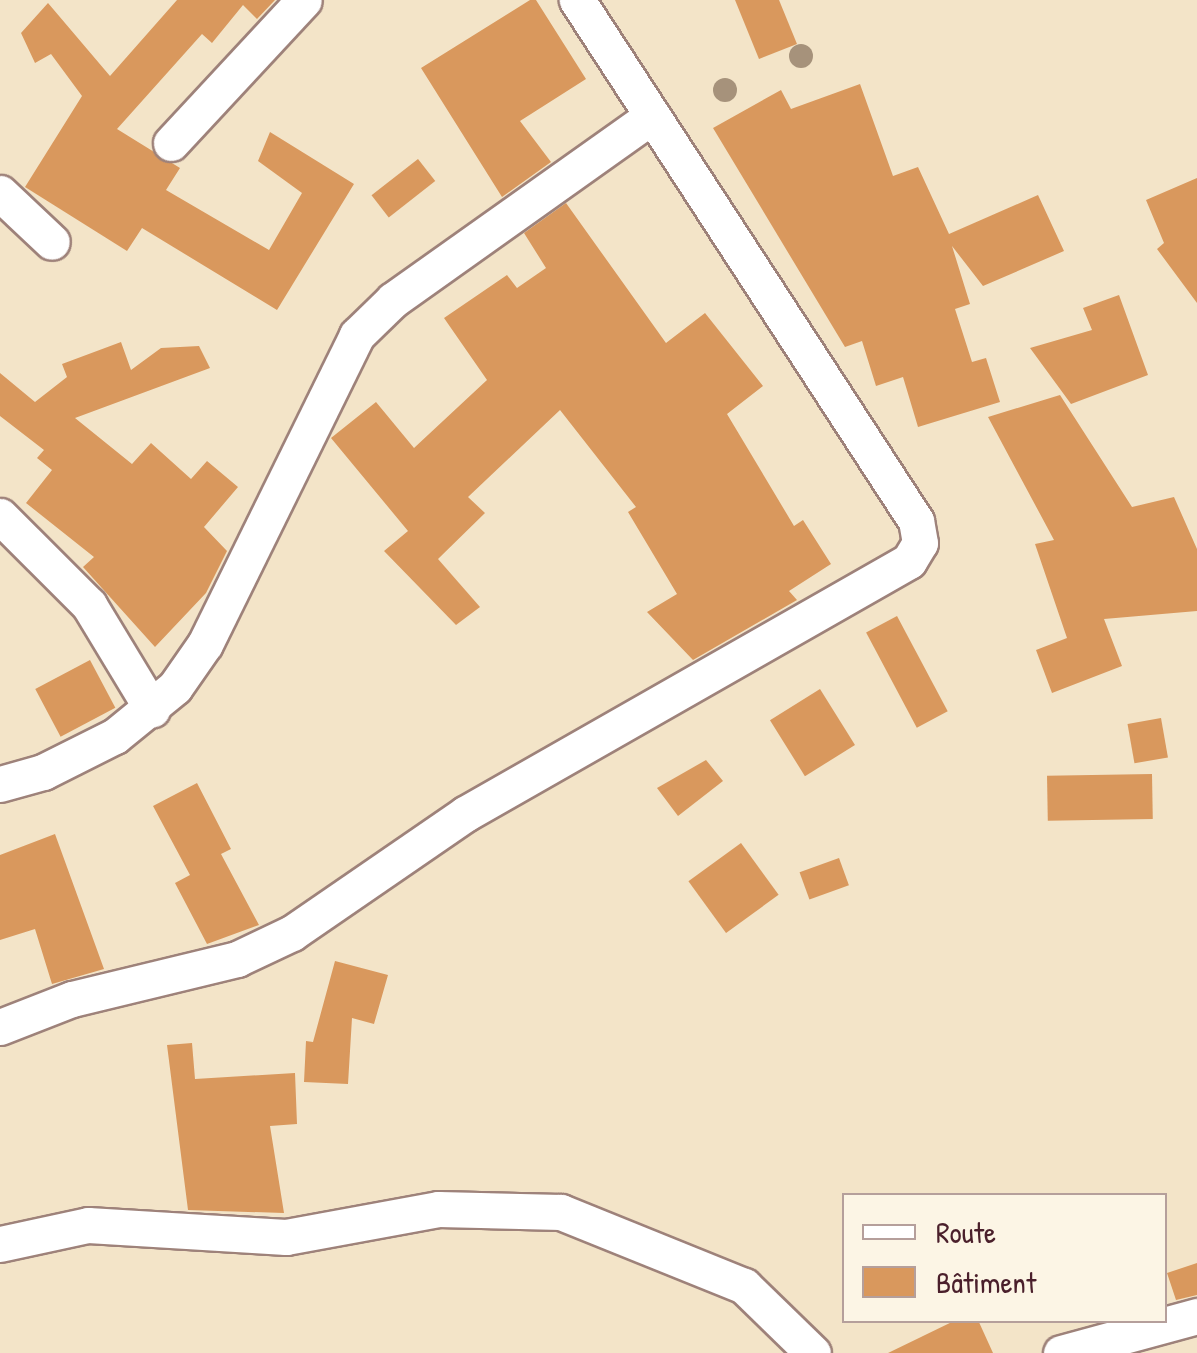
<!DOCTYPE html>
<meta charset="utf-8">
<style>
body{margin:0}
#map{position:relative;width:1197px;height:1353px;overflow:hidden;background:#f3e4c8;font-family:"Patrick Hand",sans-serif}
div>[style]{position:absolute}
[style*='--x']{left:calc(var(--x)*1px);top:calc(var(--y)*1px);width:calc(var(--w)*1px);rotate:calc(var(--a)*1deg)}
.building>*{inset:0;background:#d9985d;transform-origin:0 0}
.roads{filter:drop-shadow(2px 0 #9e827a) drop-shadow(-2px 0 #9e827a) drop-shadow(0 2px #9e827a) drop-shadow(0 -2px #9e827a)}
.street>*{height:35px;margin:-17.5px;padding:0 17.5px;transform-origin:17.5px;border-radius:17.5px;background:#fff}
.trees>*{width:24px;height:24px;margin:-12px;border-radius:50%;background:#a6927b}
span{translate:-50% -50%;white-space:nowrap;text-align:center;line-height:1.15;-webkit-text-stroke:9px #fcf5e5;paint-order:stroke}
.legend{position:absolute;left:842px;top:1193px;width:325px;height:130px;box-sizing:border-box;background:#fcf5e5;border:2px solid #b59f9b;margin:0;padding:12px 18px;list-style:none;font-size:30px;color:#4a1f2b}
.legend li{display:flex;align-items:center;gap:20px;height:50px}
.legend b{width:50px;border:2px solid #b59f9b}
</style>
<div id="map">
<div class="building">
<div style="clip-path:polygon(177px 0,275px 0,257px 19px,243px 5px,212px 43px,202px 34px,117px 129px,180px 168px,166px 190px,269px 250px,302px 193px,258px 161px,270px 132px,354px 184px,277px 310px,142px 228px,127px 251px,25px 187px,82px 96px,51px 54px,35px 63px,21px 33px,48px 3px,110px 76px)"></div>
<div style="clip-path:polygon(530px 0,536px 0,586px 79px,520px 121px,551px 162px,502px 197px,421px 68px)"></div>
<div style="clip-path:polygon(735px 0,779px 0,797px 44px,759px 59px)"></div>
<div style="clip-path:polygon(860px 84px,893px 176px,918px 167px,949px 234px,1038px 195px,1064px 251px,983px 286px,952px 246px,970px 304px,955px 309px,972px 362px,986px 358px,1000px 402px,918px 427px,903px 377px,876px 386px,862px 341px,845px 347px,713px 128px,781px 90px,791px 109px)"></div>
<div style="left:418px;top:159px;width:28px;height:59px;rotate:52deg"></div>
<div style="clip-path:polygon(1197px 178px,1197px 303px,1157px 249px,1164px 243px,1146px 200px)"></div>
<div style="clip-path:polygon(566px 203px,666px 343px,705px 313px,763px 386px,727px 414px,794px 526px,803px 520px,831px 564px,789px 591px,797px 600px,693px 660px,647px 612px,677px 594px,628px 512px,636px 507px,560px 410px,468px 497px,485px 513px,438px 559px,480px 607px,456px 625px,384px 551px,408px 531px,331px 438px,376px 402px,414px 448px,487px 380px,444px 318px,507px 275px,517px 288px,546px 268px,524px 233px)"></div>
<div style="clip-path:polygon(1119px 295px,1148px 375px,1071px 404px,1030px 348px,1092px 330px,1083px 308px)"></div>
<div style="clip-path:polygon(121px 342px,131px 370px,161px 348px,199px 346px,210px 368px,75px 418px,132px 464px,151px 443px,191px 479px,207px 461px,238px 487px,204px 527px,227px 551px,206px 593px,155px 647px,83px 567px,94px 557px,26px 503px,52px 470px,37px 458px,44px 450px,0 416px,0 373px,35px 402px,67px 377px,62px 364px)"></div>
<div style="clip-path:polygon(1060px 395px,1132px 507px,1174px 497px,1197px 549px,1197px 611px,1104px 619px,1122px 666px,1052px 693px,1036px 650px,1067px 638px,1035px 544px,1054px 540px,988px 417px)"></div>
<div style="left:897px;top:616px;width:108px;height:35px;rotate:62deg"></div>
<div style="left:90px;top:660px;width:54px;height:62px;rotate:62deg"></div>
<div style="left:820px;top:689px;width:66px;height:59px;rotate:58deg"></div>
<div style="left:1161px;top:718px;width:40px;height:34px;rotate:80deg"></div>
<div style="clip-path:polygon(706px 760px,723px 781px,678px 816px,657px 788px)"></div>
<div style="left:1152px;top:774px;width:45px;height:105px;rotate:89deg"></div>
<div style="clip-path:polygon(197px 783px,231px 849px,221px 854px,259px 925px,207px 944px,175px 883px,190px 875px,153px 806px)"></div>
<div style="clip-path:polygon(55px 834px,104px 969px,52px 984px,35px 929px,0 940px,0 855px)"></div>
<div style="left:741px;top:843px;width:64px;height:65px;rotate:54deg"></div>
<div style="left:839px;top:858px;width:29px;height:42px;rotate:70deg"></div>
<div style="clip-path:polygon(335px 961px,388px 975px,374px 1024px,352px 1018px,348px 1084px,304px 1082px,306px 1041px,313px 1042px)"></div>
<div style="clip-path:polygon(192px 1043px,195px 1079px,295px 1073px,297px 1124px,270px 1126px,284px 1213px,188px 1210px,167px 1045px)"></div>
<div style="clip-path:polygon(1197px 1263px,1197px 1295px,1176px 1300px,1167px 1273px)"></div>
<div style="clip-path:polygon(956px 1320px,978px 1320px,993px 1353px,888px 1353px)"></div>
</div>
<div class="roads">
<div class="street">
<div style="--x:171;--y:143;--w:195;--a:-47.1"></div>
<div style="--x:0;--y:193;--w:71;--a:43.3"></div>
<div style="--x:0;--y:516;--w:126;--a:45"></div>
<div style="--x:89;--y:605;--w:122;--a:58.8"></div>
<div style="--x:0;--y:784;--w:45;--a:-15.6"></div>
<div style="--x:43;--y:772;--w:80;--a:-26.6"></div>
<div style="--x:115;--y:736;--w:77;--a:-39.2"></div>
<div style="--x:175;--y:687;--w:52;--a:-55.1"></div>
<div style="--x:205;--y:644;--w:344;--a:-63.8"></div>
<div style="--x:357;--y:335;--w:50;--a:-44.2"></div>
<div style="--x:393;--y:300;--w:318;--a:-35.4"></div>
<div style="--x:0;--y:1027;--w:77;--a:-21.3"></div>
<div style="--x:72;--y:999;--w:170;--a:-13.6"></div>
<div style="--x:237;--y:959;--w:61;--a:-25.3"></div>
<div style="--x:292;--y:933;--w:210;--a:-34.5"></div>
<div style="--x:465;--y:814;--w:511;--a:-29.68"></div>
<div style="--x:909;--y:561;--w:21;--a:-59"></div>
<div style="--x:920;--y:543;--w:22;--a:-100"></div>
<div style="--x:916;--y:521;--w:622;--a:-123.05"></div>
<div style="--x:0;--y:1244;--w:90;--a:-12.2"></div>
<div style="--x:88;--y:1225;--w:198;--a:3.5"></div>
<div style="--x:286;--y:1237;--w:155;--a:-10.4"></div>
<div style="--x:438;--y:1209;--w:123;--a:1.4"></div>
<div style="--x:561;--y:1212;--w:197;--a:22"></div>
<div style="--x:744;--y:1286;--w:96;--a:44.2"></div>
<div style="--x:1061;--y:1353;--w:141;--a:-15.2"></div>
</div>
</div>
<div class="trees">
<div style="left:801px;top:56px"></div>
<div style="left:725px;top:90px"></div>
</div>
<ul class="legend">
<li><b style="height:12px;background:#fff"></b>Route</li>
<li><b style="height:28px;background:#d9985d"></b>Bâtiment</li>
</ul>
</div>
